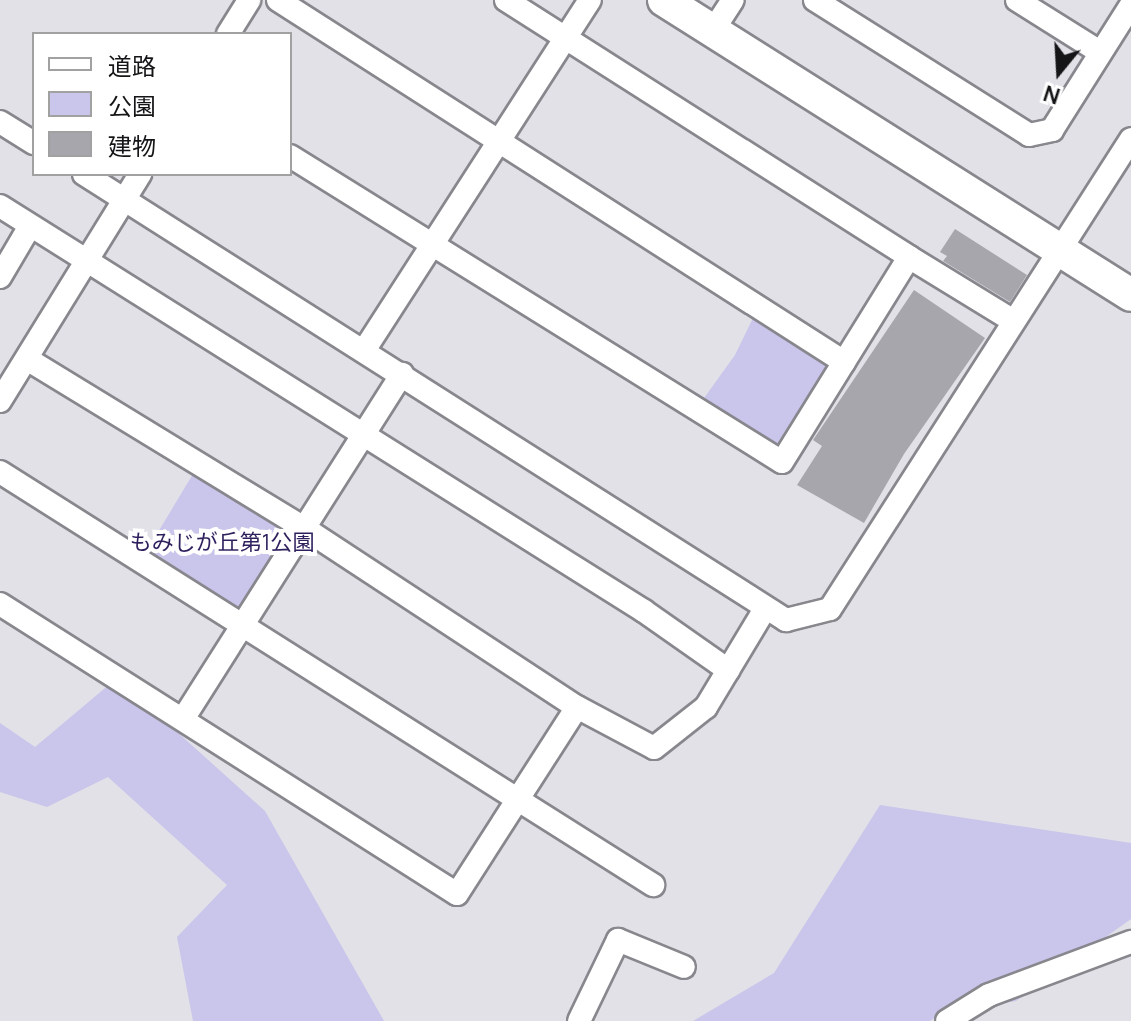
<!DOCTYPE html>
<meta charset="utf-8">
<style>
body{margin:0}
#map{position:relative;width:1131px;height:1021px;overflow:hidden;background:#e1e1e7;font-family:Manrope,"Noto Sans JP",sans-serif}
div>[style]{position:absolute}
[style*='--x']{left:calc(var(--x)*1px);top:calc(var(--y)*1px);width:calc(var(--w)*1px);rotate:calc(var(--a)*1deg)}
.green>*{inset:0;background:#c9c5eb;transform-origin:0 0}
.building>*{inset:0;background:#a6a6ac}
.roads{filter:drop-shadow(2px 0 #88878d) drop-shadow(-2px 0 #88878d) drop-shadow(0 2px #88878d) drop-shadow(0 -2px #88878d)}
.street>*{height:22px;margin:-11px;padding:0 11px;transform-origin:11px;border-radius:11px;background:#fff}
.secondary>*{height:32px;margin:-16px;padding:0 16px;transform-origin:16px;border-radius:16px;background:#fff}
span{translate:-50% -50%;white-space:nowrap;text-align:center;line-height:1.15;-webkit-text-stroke:8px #fff;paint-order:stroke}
.park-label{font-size:22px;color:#2e1f5d}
.legend{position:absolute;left:32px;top:32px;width:260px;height:144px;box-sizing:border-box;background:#fff;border:2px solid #a1a1a2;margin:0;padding:10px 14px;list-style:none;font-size:24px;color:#151517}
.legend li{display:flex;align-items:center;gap:16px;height:40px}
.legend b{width:40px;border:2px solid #a1a1a2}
.north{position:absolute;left:1019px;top:32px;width:80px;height:80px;-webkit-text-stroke:6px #fff;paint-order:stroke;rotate:198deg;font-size:22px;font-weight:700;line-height:32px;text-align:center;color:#151517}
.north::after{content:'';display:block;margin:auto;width:28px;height:36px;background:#151517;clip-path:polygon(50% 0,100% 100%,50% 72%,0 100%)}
</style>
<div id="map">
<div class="green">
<div style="clip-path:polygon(755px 314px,825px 361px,829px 373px,788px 441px,777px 448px,699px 405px,735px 355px)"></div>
<div style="left:199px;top:464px;width:119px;height:111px;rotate:31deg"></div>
<div style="clip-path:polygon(117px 678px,265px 811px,384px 1021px,193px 1021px,177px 937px,227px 885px,108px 777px,47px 807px,0 792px,0 723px,35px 747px)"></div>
<div style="clip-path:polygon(880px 805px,1131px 843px,1131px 919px,1016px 1001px,944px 1012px,930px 1021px,693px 1021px,774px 973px)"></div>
</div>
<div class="building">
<div style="clip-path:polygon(955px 229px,1027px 275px,1010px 302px,943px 261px,947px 256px,940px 252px)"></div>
<div style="clip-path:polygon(914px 290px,985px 338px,904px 454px,864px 523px,797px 485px,822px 446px,813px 440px)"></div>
</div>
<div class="roads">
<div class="street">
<div style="--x:278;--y:0;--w:672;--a:32.6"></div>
<div style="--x:506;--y:0;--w:478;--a:32.5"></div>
<div style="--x:815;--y:0;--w:253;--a:32.2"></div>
<div style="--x:1029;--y:135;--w:24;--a:-12"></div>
<div style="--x:1052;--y:130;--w:148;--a:-57.7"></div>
<div style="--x:1017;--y:0;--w:98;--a:32.1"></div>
<div style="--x:712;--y:32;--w:38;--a:-57"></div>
<div style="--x:228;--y:34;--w:40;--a:-58"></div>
<div style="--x:0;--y:122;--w:40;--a:32"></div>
<div style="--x:290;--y:156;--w:579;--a:31.88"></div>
<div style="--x:782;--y:462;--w:241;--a:-58.2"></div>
<div style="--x:909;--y:257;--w:121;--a:31.5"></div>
<div style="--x:84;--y:174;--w:832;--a:32.43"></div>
<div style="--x:786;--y:620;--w:45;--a:-14"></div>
<div style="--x:830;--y:609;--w:558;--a:-57.36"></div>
<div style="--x:0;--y:206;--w:761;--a:32.17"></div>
<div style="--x:644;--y:611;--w:103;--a:35.1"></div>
<div style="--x:0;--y:277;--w:59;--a:-59.5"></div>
<div style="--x:365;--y:349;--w:415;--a:-57.2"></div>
<div style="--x:27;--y:359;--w:321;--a:31.4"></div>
<div style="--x:301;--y:526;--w:330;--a:33.3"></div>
<div style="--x:577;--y:707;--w:87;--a:28"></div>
<div style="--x:654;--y:748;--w:66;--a:-38.3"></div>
<div style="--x:706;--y:707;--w:114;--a:-59"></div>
<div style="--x:0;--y:401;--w:267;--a:-58.3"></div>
<div style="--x:0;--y:472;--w:773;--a:32.31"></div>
<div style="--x:0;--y:604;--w:541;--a:32.4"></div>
<div style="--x:457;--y:894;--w:222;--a:-57.3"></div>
<div style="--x:183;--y:719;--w:409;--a:-57.6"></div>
<div style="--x:579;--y:1021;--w:90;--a:-64.3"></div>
<div style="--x:618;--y:940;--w:71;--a:22.2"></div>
<div style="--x:947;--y:1021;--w:49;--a:-31.8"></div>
<div style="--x:989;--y:995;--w:152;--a:-20.5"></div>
</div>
<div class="secondary">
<div style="--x:664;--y:0;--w:552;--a:32.28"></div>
</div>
</div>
<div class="park-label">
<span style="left:222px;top:543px">もみじが丘第1公園</span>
</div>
<ul class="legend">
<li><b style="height:10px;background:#fff"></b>道路</li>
<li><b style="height:22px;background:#c9c5eb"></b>公園</li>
<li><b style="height:22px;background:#a6a6ac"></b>建物</li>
</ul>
<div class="north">N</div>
</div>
